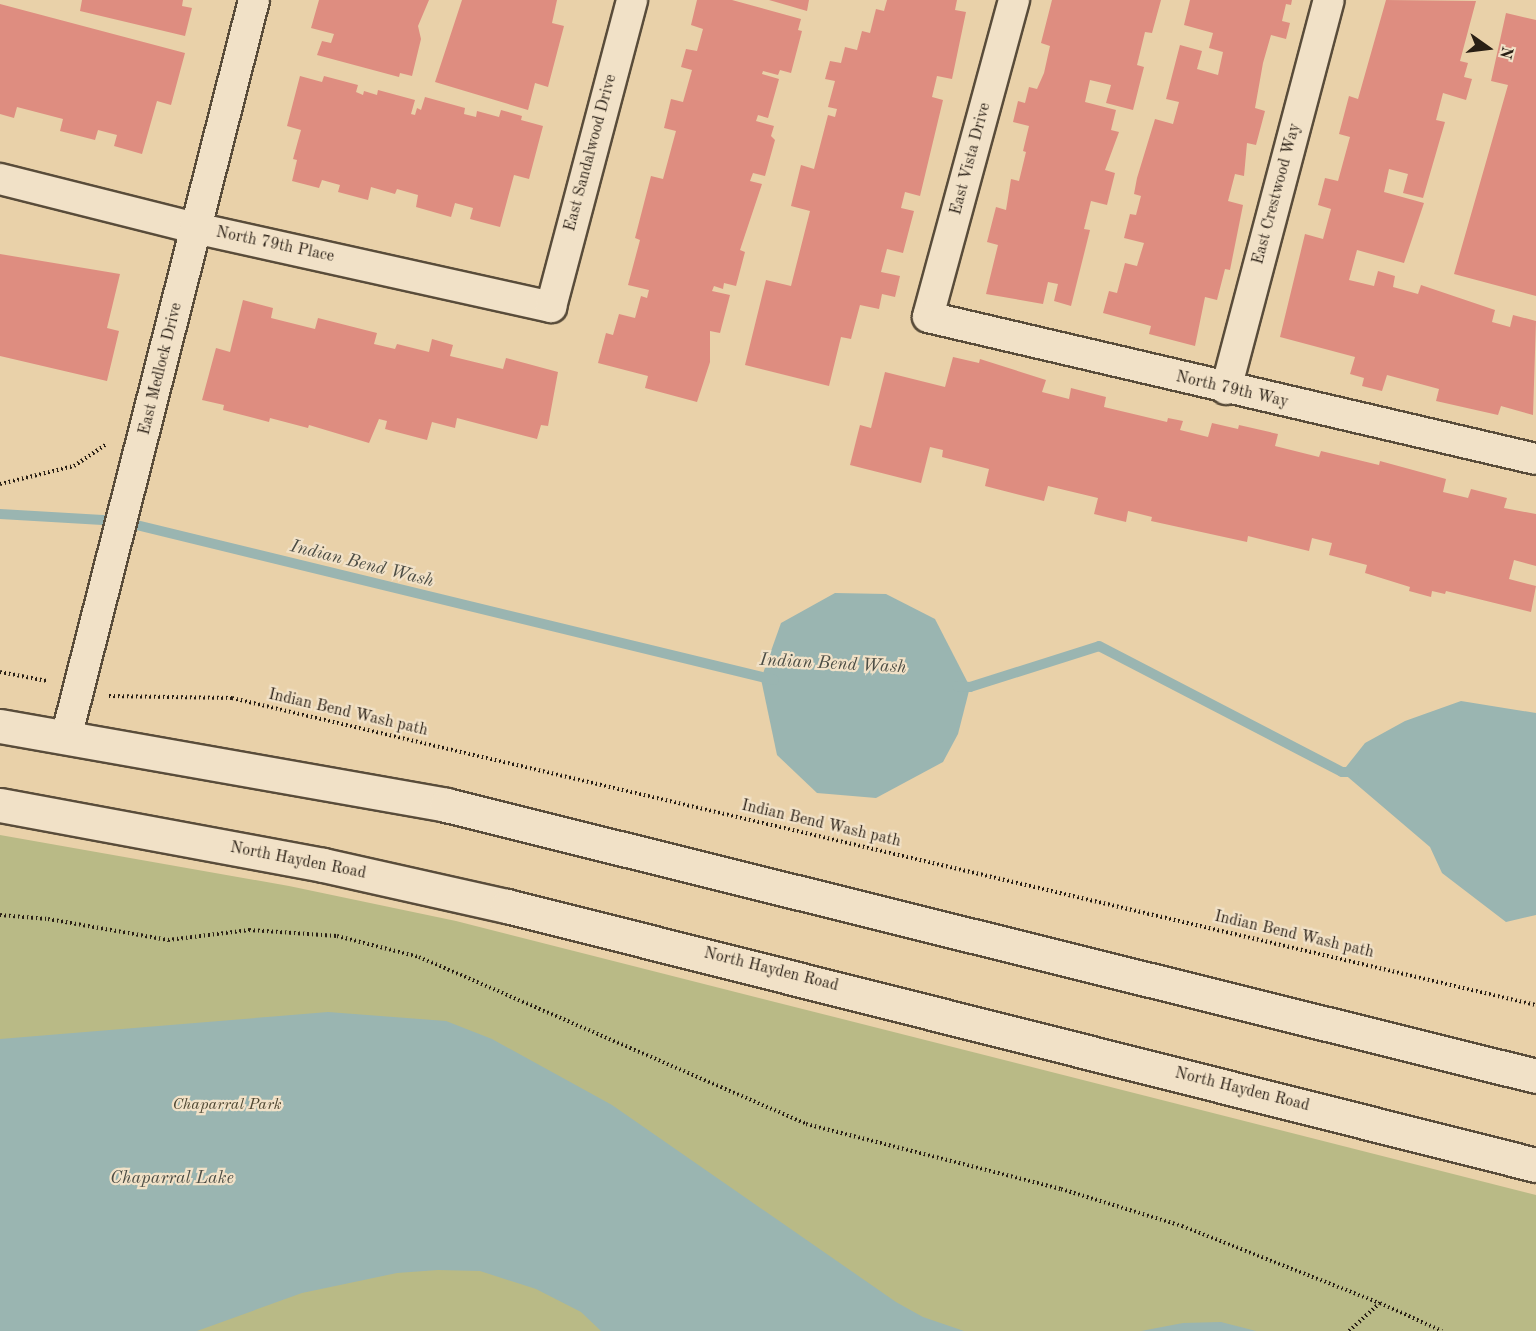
<!DOCTYPE html>
<style>
body{margin:0}
#map{position:relative;width:1536px;height:1331px;overflow:hidden;background:#e9d1a9;font-family:"Old Standard TT",serif}
div>[style]{position:absolute}
[style*='--x']{left:calc(var(--x)*1px);top:calc(var(--y)*1px);width:calc(var(--w)*1px);rotate:calc(var(--a)*1deg)}
.green>*{inset:0;background:#b9ba86}
.water>*{inset:0;background:#9ab5b1}
.stream>*{height:10px;margin:-5px;padding:0 5px;transform-origin:5px;border-radius:5px;background:#9ab5b1}
.building>*{inset:0;background:#de8d80}
.path>*{height:4px;margin-top:-2px;transform-origin:0;background:repeating-linear-gradient(90deg,#291f15 0 1.5px,transparent 0 4.5px)}
.roads{filter:drop-shadow(2px 0 #594c3a) drop-shadow(-2px 0 #594c3a) drop-shadow(0 2px #594c3a) drop-shadow(0 -2px #594c3a)}
.minor>*{height:30px;margin:-15px;padding:0 15px;transform-origin:15px;border-radius:15px;background:#f1e1c7}
.secondary>*{height:33px;margin:-16.5px;padding:0 16.5px;transform-origin:16.5px;border-radius:16.5px;background:#f1e1c7}
span{translate:-50% -50%;white-space:nowrap;text-align:center;line-height:1.15;-webkit-text-stroke:4.5px #f1e1c7;paint-order:stroke}
.street-label{font-size:16px;color:#291f15}
.park-label{font-size:16px;color:#4d4631;font-style:italic}
.water-label{font-size:18px;color:#4b4c44;font-style:italic}
.north{position:absolute;left:1458px;top:18px;width:60px;height:60px;-webkit-text-stroke:4px #f1e1c7;paint-order:stroke;rotate:104deg;font-size:16px;font-weight:700;line-height:24px;text-align:center;color:#291f15}
.north::after{content:'';display:block;margin:auto;width:21px;height:27px;background:#291f15;clip-path:polygon(50% 0,100% 100%,50% 72%,0 100%)}
</style>
<div id="map">
<div class="green">
<div style="clip-path:polygon(0 835px,289px 886px,456px 921px,1536px 1195px,1536px 1331px,0 1331px)"></div>
</div>
<div class="water">
<div style="clip-path:polygon(835px 593px,886px 594px,935px 619px,970px 687px,958px 734px,943px 762px,876px 798px,817px 793px,777px 755px,761px 679px,781px 623px)"></div>
<div style="clip-path:polygon(1461px 701px,1536px 713px,1536px 915px,1506px 922px,1442px 873px,1430px 847px,1342px 772px,1365px 743px,1405px 721px)"></div>
<div style="clip-path:polygon(328px 1012px,446px 1021px,492px 1039px,612px 1105px,896px 1302px,923px 1317px,964px 1331px,601px 1331px,581px 1312px,536px 1289px,480px 1271px,438px 1270px,397px 1273px,302px 1293px,197px 1331px,0 1331px,0 1039px)"></div>
<div style="clip-path:polygon(1221px 1322px,1256px 1331px,1141px 1331px,1183px 1323px)"></div>
</div>
<div class="stream">
<div style="--x:0;--y:514;--w:120;--a:3.3"></div>
<div style="--x:120;--y:521;--w:673;--a:13.66"></div>
<div style="--x:957;--y:686;--w:13;--a:4"></div>
<div style="--x:970;--y:687;--w:135;--a:-17.6"></div>
<div style="--x:1099;--y:646;--w:274;--a:27.4"></div>
<div style="--x:1342;--y:772;--w:12;--a:0"></div>
</div>
<div class="building">
<div style="clip-path:polygon(82px 0,183px 0,182px 6px,192px 8px,185px 36px,80px 11px)"></div>
<div style="clip-path:polygon(319px 0,429px 0,418px 26px,421px 39px,412px 76px,400px 73px,399px 77px,317px 55px,322px 41px,331px 43px,334px 34px,311px 28px)"></div>
<div style="clip-path:polygon(462px 0,557px 0,552px 23px,564px 26px,548px 87px,535px 83px,528px 110px,435px 82px)"></div>
<div style="clip-path:polygon(697px 0,732px 0,801px 19px,798px 30px,802px 31px,791px 73px,780px 70px,778px 75px,763px 71px,762px 74px,779px 79px,768px 118px,758px 115px,756px 121px,774px 126px,771px 136px,775px 140px,765px 176px,753px 173px,750px 181px,762px 184px,740px 250px,745px 252px,736px 286px,724px 283px,723px 289px,714px 286px,712px 291px,730px 295px,720px 333px,710px 331px,710px 362px,697px 402px,645px 388px,648px 376px,598px 363px,606px 333px,613px 335px,619px 314px,635px 318px,641px 296px,647px 298px,649px 290px,628px 285px,640px 240px,635px 238px,651px 176px,663px 179px,676px 131px,664px 128px,671px 99px,683px 102px,692px 70px,681px 67px,686px 49px,697px 51px,703px 29px,691px 25px)"></div>
<div style="clip-path:polygon(769px 0,809px 0,807px 11px)"></div>
<div style="clip-path:polygon(887px 0,957px 0,955px 10px,966px 12px,952px 79px,937px 76px,932px 97px,943px 100px,920px 196px,905px 192px,901px 208px,914px 211px,903px 253px,887px 249px,881px 272px,900px 276px,895px 297px,882px 294px,879px 309px,860px 305px,851px 339px,841px 337px,829px 386px,745px 365px,766px 280px,791px 286px,810px 211px,791px 206px,801px 165px,814px 169px,828px 115px,835px 117px,837px 109px,828px 107px,835px 81px,825px 79px,830px 61px,841px 63px,845px 47px,857px 50px,862px 31px,870px 33px,876px 9px,884px 11px)"></div>
<div style="clip-path:polygon(1052px 0,1161px 0,1152px 33px,1145px 32px,1137px 65px,1144px 67px,1133px 110px,1106px 103px,1111px 85px,1090px 80px,1085px 102px,1116px 110px,1111px 130px,1119px 132px,1105px 170px,1115px 173px,1107px 205px,1091px 201px,1084px 229px,1090px 230px,1071px 306px,1054px 301px,1058px 284px,1048px 282px,1043px 304px,986px 294px,998px 245px,987px 242px,996px 207px,1006px 210px,1011px 179px,1019px 181px,1026px 152px,1023px 151px,1029px 126px,1013px 122px,1018px 101px,1025px 103px,1029px 87px,1037px 89px,1044px 73px,1050px 46px,1041px 43px)"></div>
<div style="clip-path:polygon(1190px 0,1292px 0,1291px 5px,1286px 4px,1282px 21px,1290px 23px,1286px 39px,1271px 35px,1263px 63px,1255px 108px,1265px 111px,1256px 145px,1247px 143px,1244px 176px,1235px 174px,1228px 201px,1243px 205px,1230px 270px,1225px 269px,1217px 300px,1205px 297px,1195px 346px,1149px 334px,1151px 326px,1103px 313px,1109px 291px,1117px 293px,1125px 263px,1137px 266px,1144px 243px,1124px 238px,1130px 214px,1136px 215px,1141px 196px,1134px 194px,1137px 178px,1155px 119px,1173px 124px,1179px 102px,1166px 99px,1180px 45px,1202px 51px,1197px 69px,1218px 75px,1223px 52px,1209px 48px,1213px 33px,1184px 25px)"></div>
<div style="clip-path:polygon(1386px 0,1476px 1px,1460px 61px,1468px 63px,1464px 77px,1472px 79px,1466px 100px,1443px 93px,1436px 120px,1445px 122px,1423px 198px,1403px 193px,1408px 174px,1389px 169px,1384px 192px,1424px 203px,1404px 263px,1357px 250px,1349px 280px,1374px 286px,1378px 271px,1395px 276px,1393px 287px,1418px 294px,1421px 285px,1495px 310px,1492px 322px,1510px 327px,1513px 315px,1536px 321px,1533px 415px,1501px 406px,1498px 415px,1436px 401px,1439px 389px,1387px 375px,1382px 391px,1362px 386px,1364px 378px,1350px 374px,1355px 357px,1280px 337px,1305px 234px,1323px 239px,1331px 209px,1318px 205px,1325px 178px,1338px 181px,1350px 137px,1339px 134px,1349px 96px,1358px 99px)"></div>
<div style="clip-path:polygon(0 4px,185px 53px,171px 105px,157px 101px,142px 154px,114px 146px,117px 135px,98px 130px,95px 140px,60px 131px,63px 119px,17px 107px,14px 118px,0 114px)"></div>
<div style="clip-path:polygon(1506px 13px,1536px 20px,1536px 296px,1454px 274px,1508px 85px,1491px 81px)"></div>
<div style="clip-path:polygon(300px 76px,322px 82px,324px 76px,358px 85px,356px 92px,363px 95px,364px 91px,377px 95px,378px 90px,415px 100px,411px 114px,415px 115px,417px 108px,421px 110px,425px 97px,465px 108px,464px 114px,476px 117px,477px 111px,499px 117px,501px 110px,522px 116px,521px 120px,543px 126px,529px 179px,514px 175px,500px 227px,470px 219px,473px 208px,455px 203px,451px 217px,416px 207px,418px 195px,397px 189px,395px 194px,371px 187px,368px 200px,338px 192px,340px 185px,322px 180px,319px 188px,292px 181px,297px 160px,293px 159px,301px 130px,287px 126px)"></div>
<div style="clip-path:polygon(0 254px,120px 274px,107px 328px,119px 331px,107px 381px,0 356px)"></div>
<div style="clip-path:polygon(243px 300px,273px 308px,271px 318px,315px 329px,318px 318px,377px 333px,374px 344px,395px 349px,397px 344px,429px 352px,432px 339px,453px 345px,450px 356px,503px 369px,506px 358px,558px 372px,548px 426px,541px 425px,537px 439px,457px 418px,455px 428px,432px 422px,427px 440px,385px 429px,387px 421px,379px 419px,369px 443px,309px 425px,308px 428px,270px 418px,269px 422px,223px 410px,224px 405px,202px 400px,216px 348px,230px 352px)"></div>
<div style="clip-path:polygon(953px 357px,979px 363px,980px 359px,1046px 380px,1042px 392px,1069px 399px,1071px 388px,1106px 397px,1104px 407px,1167px 422px,1168px 418px,1183px 421px,1180px 430px,1208px 437px,1212px 423px,1238px 429px,1239px 425px,1278px 434px,1275px 446px,1319px 457px,1321px 451px,1379px 465px,1380px 461px,1446px 479px,1443px 492px,1468px 498px,1471px 489px,1507px 498px,1504px 508px,1536px 514px,1536px 566px,1514px 560px,1509px 579px,1536px 586px,1531px 612px,1446px 591px,1445px 594px,1432px 591px,1431px 597px,1409px 591px,1410px 587px,1365px 573px,1367px 565px,1329px 555px,1332px 543px,1312px 538px,1309px 551px,1248px 536px,1247px 542px,1151px 521px,1152px 517px,1128px 511px,1126px 522px,1094px 514px,1098px 498px,1048px 486px,1044px 501px,985px 486px,989px 469px,942px 457px,943px 450px,930px 447px,921px 483px,850px 465px,860px 425px,871px 428px,885px 372px,945px 387px)"></div>
</div>
<div class="path">
<div style="--x:0;--y:484;--w:76;--a:-13.7"></div>
<div style="--x:74;--y:466;--w:40;--a:-34"></div>
<div style="--x:0;--y:672;--w:48;--a:10.8"></div>
<div style="--x:109;--y:696;--w:123;--a:0.9"></div>
<div style="--x:232;--y:698;--w:1340;--a:13.25"></div>
<div style="--x:0;--y:915;--w:48;--a:4.8"></div>
<div style="--x:48;--y:919;--w:122;--a:9.9"></div>
<div style="--x:168;--y:940;--w:82;--a:-7"></div>
<div style="--x:249;--y:930;--w:88;--a:3.9"></div>
<div style="--x:337;--y:936;--w:85;--a:14.4"></div>
<div style="--x:419;--y:957;--w:421;--a:23.3"></div>
<div style="--x:806;--y:1124;--w:263;--a:14.3"></div>
<div style="--x:1061;--y:1189;--w:127;--a:17"></div>
<div style="--x:1182;--y:1226;--w:212;--a:21.3"></div>
<div style="--x:1380;--y:1303;--w:68;--a:24.3"></div>
<div style="--x:1349;--y:1331;--w:42;--a:-42.1"></div>
</div>
<div class="roads">
<div class="minor">
<div style="--x:1014;--y:0;--w:328;--a:105.2"></div>
<div style="--x:928;--y:317;--w:624;--a:13.15"></div>
<div style="--x:0;--y:179;--w:201;--a:14.1"></div>
<div style="--x:195;--y:228;--w:365;--a:12.5"></div>
<div style="--x:551;--y:307;--w:318;--a:-75.2"></div>
<div style="--x:1226;--y:389;--w:402;--a:-75.2"></div>
<div style="--x:66;--y:738;--w:762;--a:-75.71"></div>
</div>
<div class="secondary">
<div style="--x:0;--y:726;--w:453;--a:10"></div>
<div style="--x:446;--y:805;--w:1123;--a:13.96"></div>
<div style="--x:0;--y:805;--w:329;--a:10.5"></div>
<div style="--x:323;--y:865;--w:189;--a:12.6"></div>
<div style="--x:507;--y:906;--w:1061;--a:14.13"></div>
</div>
</div>
<div class="street-label">
<span style="left:591px;top:153px;rotate:-75deg">East Sandalwood Drive</span>
<span style="left:971px;top:159px;rotate:-75deg">East Vista Drive</span>
<span style="left:1277px;top:194px;rotate:-75deg">East Crestwood Way</span>
<span style="left:275px;top:245px;rotate:12deg">North 79th Place</span>
<span style="left:161px;top:369px;rotate:-76deg">East Medlock Drive</span>
<span style="left:1232px;top:390px;rotate:13deg">North 79th Way</span>
<span style="left:348px;top:713px;rotate:13deg">Indian Bend Wash path</span>
<span style="left:821px;top:824px;rotate:13deg">Indian Bend Wash path</span>
<span style="left:298px;top:861px;rotate:11deg">North Hayden Road</span>
<span style="left:1294px;top:935px;rotate:13deg">Indian Bend Wash path</span>
<span style="left:771px;top:970px;rotate:14deg">North Hayden Road</span>
<span style="left:1242px;top:1090px;rotate:14deg">North Hayden Road</span>
</div>
<div class="park-label">
<span style="left:227px;top:1105px">Chaparral Park</span>
</div>
<div class="water-label">
<span style="left:362px;top:564px;rotate:14deg">Indian Bend Wash</span>
<span style="left:833px;top:664px;rotate:3deg">Indian Bend Wash</span>
<span style="left:172px;top:1178px">Chaparral Lake</span>
</div>
<div class="north">N</div>
</div>
